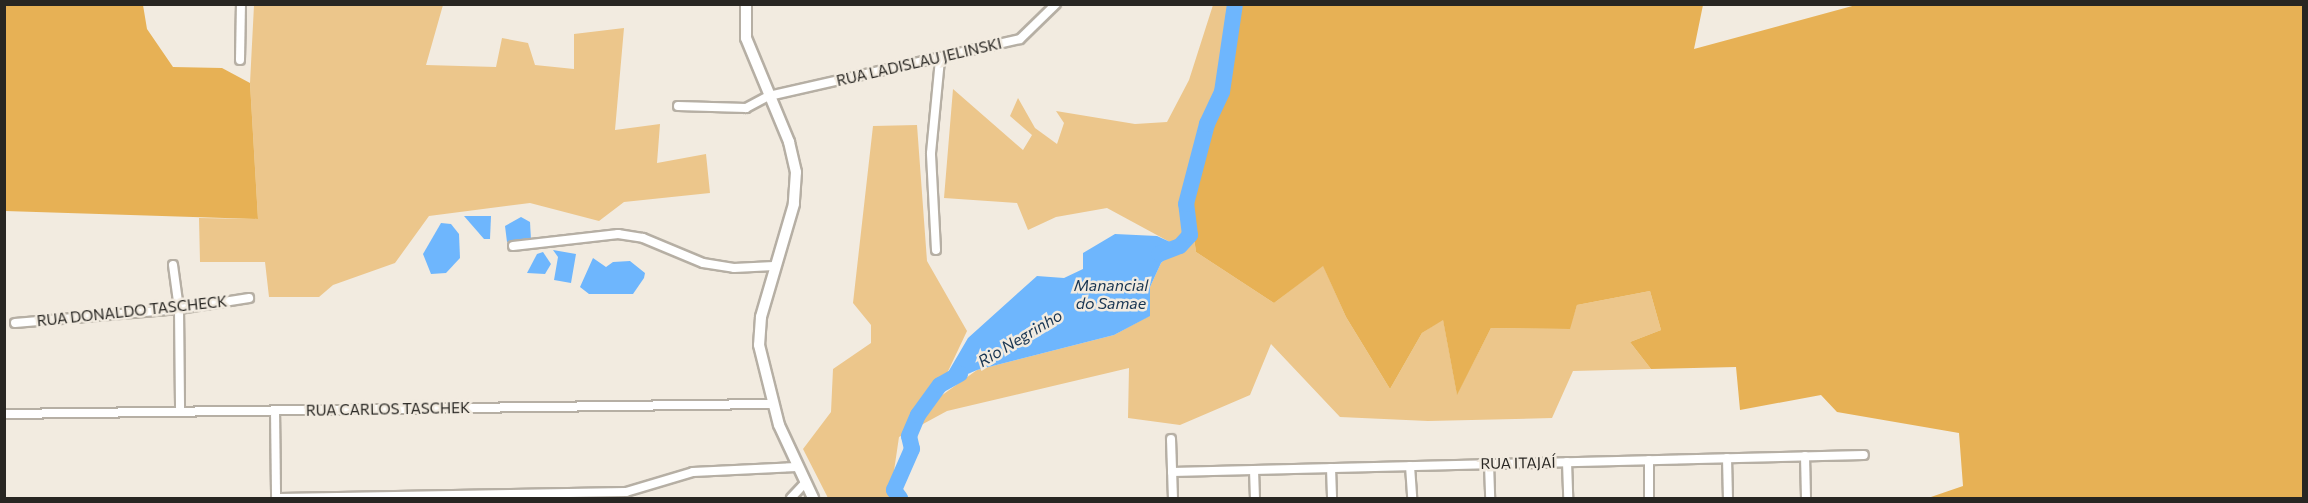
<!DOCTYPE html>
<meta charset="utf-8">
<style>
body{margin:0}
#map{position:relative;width:2308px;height:503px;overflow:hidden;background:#f2ebe0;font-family:Commissioner,sans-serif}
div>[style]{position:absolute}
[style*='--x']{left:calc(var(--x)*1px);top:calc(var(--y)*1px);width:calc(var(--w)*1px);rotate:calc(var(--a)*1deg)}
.green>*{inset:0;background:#ecc68b}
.forest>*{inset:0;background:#e7b155}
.water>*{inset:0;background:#6eb6fd}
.river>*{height:16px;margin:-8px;padding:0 8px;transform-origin:8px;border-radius:8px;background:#6eb6fd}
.roads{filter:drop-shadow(2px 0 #b6afa4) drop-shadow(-2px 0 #b6afa4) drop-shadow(0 2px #b6afa4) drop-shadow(0 -2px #b6afa4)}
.street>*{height:8px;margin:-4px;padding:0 4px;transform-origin:4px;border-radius:4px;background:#fff}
.secondary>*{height:10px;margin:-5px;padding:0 5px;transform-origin:5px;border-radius:5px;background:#fff}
span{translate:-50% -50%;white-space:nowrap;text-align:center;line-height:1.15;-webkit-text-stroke:5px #f2ebe0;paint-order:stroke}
.street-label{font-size:15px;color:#282622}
.water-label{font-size:16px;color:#173451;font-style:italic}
.frame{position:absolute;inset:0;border:6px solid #282622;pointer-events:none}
</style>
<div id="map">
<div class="green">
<div style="clip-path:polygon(254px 5px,443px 5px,426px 65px,496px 67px,502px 38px,528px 43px,535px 65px,574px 69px,574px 34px,624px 28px,615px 130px,660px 124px,657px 163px,706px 154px,710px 193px,624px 202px,599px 221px,530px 203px,429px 216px,395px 263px,333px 285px,319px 297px,269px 297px,265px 262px,200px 262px,199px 218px,258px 219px,250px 83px)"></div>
<div style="clip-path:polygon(1213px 5px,1231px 5px,1226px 10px,1217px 83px,1186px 181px,1196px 252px,1274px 303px,1323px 265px,1346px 317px,1390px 389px,1422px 333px,1443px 319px,1457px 394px,1491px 328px,1569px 329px,1577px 305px,1650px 291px,1661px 330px,1630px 342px,1651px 369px,1573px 371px,1552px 418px,1428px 421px,1340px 417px,1271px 344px,1250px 395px,1180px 425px,1128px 418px,1129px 368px,947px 411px,899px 437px,890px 498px,828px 498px,803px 449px,831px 412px,833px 369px,871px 343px,871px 325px,853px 303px,873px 126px,917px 125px,927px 261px,967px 331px,934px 401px,977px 370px,1114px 335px,1149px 316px,1150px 287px,1161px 263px,1179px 247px,1107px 208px,1056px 217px,1028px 230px,1017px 203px,944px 198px,953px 89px,1023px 150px,1032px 135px,1010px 116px,1018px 98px,1035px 128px,1057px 144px,1064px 123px,1056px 111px,1135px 124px,1167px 122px,1189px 80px)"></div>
</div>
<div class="forest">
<div style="clip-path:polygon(5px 4px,143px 5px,147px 29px,173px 67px,222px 68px,250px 83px,258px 219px,5px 211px)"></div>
<div style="clip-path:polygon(1231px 5px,1703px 5px,1694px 49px,1856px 5px,2303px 5px,2303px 498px,1928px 498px,1963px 486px,1959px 433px,1837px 412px,1821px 395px,1740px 410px,1736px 367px,1651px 369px,1630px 342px,1661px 330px,1650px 291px,1577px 305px,1570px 329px,1491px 328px,1457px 395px,1443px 320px,1422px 333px,1390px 389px,1346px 317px,1323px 266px,1274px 303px,1196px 252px,1186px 181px,1217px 83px,1226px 10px)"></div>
</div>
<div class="water">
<div style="clip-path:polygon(464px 216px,491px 216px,490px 239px,484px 239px)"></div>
<div style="clip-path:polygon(521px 217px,530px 222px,531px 240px,507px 242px,505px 226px)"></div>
<div style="clip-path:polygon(441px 223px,451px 224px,459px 234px,460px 258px,446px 273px,431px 274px,423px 254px)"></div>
<div style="clip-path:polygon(1115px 234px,1157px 236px,1179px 246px,1161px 263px,1150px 287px,1150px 316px,1114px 335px,977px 370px,940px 386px,968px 338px,1037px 276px,1064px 278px,1083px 269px,1083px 253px)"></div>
<div style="clip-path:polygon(553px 250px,576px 254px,571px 283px,554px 280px,558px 257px)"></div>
<div style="clip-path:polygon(543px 252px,551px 264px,545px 274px,527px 273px,537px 254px)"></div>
<div style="clip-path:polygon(593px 258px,606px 267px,613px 262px,630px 261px,645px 273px,644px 278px,633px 294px,589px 294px,580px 287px)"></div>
</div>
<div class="river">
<div style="--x:1159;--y:254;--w:22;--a:-21"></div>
<div style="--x:1180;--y:246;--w:15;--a:-48"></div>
<div style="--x:1190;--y:235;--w:31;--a:-97"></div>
<div style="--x:1186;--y:204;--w:83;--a:-75.3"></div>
<div style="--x:1207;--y:124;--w:35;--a:-65"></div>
<div style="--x:1222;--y:92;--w:89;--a:-81.6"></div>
<div style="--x:900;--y:498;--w:10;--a:-127"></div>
<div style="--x:894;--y:490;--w:45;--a:-66.3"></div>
<div style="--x:912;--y:449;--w:13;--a:-103"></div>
<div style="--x:909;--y:436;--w:23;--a:-67"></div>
<div style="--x:918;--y:415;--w:37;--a:-54"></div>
<div style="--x:940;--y:385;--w:23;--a:-29"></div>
</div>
<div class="roads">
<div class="street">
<div style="--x:240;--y:60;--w:56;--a:-89"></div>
<div style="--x:678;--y:106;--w:68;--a:1.7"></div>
<div style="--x:746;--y:108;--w:26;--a:-28"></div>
<div style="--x:769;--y:96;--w:257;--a:-12.8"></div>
<div style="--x:1020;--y:39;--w:50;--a:-44.2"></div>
<div style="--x:513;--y:246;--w:106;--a:-6.5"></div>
<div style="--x:618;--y:234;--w:25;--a:9"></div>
<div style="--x:643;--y:238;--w:65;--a:22.6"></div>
<div style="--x:703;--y:263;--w:31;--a:9"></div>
<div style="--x:734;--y:268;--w:40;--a:-2.9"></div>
<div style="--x:936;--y:250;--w:97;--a:-93"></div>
<div style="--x:931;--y:153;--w:94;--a:-84.5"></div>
<div style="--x:173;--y:265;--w:44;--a:82.2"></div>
<div style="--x:179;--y:309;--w:103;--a:89.4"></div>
<div style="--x:15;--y:323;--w:165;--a:-4.9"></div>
<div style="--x:179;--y:309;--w:71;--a:-8.9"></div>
<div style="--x:275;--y:410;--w:88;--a:89.3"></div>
<div style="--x:4;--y:414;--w:767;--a:-0.75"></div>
<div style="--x:1171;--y:439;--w:59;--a:88.1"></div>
<div style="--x:1805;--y:456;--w:42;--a:88.6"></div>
<div style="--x:1727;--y:458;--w:40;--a:88.6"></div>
<div style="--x:1649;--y:460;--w:38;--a:90"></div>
<div style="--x:1567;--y:462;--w:36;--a:88"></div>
<div style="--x:1489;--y:464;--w:34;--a:88"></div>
<div style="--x:1410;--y:466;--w:32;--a:86"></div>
<div style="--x:1331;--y:468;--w:30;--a:88"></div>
<div style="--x:1254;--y:470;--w:28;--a:88"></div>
<div style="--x:1172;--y:472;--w:692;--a:-1.41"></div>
<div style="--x:280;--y:498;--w:346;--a:-1"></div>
<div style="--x:626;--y:492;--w:70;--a:-16.6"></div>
<div style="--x:693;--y:472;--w:104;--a:-2.8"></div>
<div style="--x:791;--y:498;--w:21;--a:-47"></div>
</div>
<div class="secondary">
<div style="--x:746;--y:4;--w:34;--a:90"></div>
<div style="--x:746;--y:38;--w:113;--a:67.5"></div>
<div style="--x:789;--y:142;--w:31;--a:77"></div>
<div style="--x:796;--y:172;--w:32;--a:94"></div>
<div style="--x:794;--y:204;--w:118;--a:106.3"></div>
<div style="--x:761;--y:317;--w:28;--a:94"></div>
<div style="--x:759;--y:345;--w:82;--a:76"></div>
<div style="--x:779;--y:425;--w:81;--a:65"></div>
</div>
</div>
<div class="street-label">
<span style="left:919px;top:62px;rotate:-13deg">RUA LADISLAU JELINSKI</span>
<span style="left:132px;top:311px;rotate:-6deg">RUA DONALDO TASCHECK</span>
<span style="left:388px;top:409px;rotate:-1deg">RUA CARLOS TASCHEK</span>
<span style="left:1518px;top:463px;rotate:-1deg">RUA ITAJAÍ</span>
</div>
<div class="water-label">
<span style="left:1111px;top:294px">Manancial<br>do Samae</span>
<span style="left:1020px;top:338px;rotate:-31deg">Rio Negrinho</span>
</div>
<div class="frame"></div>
</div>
